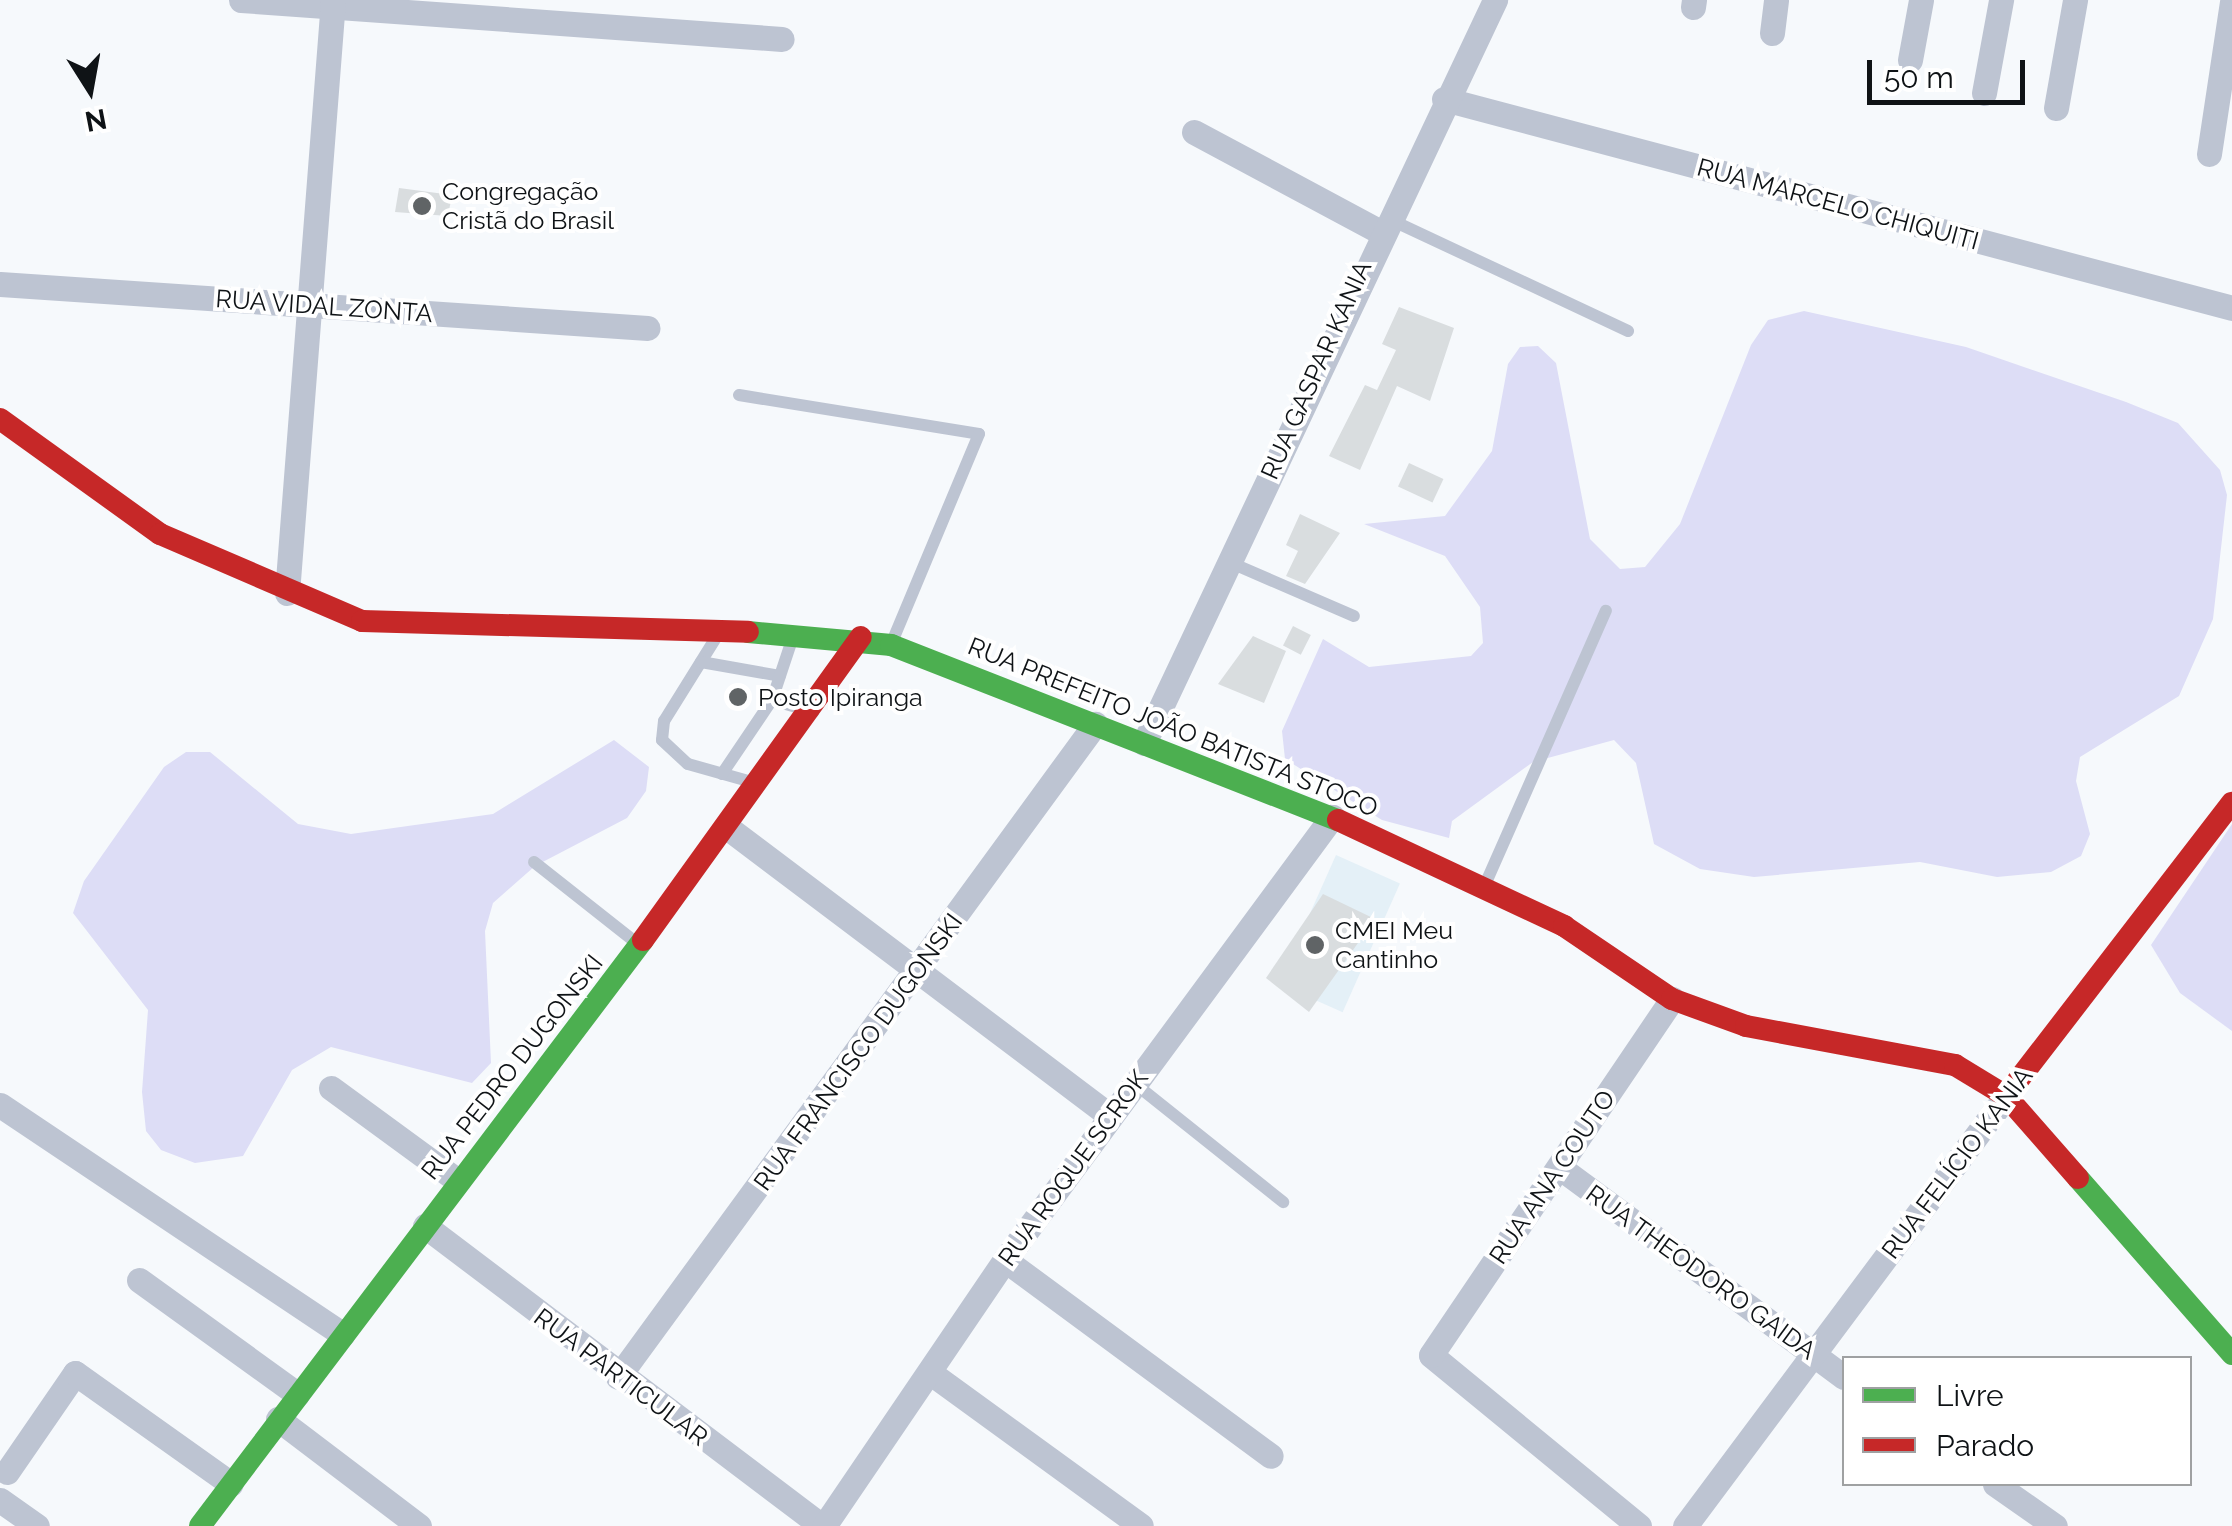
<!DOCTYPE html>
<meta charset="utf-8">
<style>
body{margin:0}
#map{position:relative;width:2232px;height:1526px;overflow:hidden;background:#f6f9fc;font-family:Raleway,sans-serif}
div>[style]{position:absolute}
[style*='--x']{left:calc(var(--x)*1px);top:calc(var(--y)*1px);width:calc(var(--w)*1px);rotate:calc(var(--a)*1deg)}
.built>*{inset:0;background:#e4f0f7;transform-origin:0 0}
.green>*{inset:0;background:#ddddf6}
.building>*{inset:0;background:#d9dddf;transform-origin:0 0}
.lane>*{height:12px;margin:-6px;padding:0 6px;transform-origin:6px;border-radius:6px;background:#bdc4d2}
.street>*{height:25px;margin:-12.5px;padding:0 12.5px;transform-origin:12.5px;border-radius:12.5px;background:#bdc4d2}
.fast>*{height:22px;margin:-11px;padding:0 11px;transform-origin:11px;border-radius:11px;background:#4caf50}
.jam>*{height:22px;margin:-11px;padding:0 11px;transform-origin:11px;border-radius:11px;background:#c62828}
.dots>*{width:28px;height:28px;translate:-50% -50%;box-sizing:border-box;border:5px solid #fff;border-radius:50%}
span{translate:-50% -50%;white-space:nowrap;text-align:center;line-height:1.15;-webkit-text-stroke:8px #fff;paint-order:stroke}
.poi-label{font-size:25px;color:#0f1316}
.left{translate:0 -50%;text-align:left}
.street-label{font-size:25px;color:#0f1316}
.legend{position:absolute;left:1842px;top:1356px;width:350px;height:130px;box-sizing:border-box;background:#fff;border:2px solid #9fa1a2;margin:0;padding:12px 18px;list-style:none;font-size:30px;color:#0f1316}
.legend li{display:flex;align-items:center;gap:20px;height:50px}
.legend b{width:50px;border:2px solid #9fa1a2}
.north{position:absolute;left:40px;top:40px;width:100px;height:100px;-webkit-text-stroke:8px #fff;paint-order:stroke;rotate:169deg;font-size:28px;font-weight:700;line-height:40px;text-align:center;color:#0f1316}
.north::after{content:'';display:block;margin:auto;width:35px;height:45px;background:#0f1316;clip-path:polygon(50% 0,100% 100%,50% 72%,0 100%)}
.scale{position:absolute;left:1867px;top:60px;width:158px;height:45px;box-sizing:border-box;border:5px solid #0f1316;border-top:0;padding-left:12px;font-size:30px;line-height:35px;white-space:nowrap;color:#0f1316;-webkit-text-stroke:8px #fff;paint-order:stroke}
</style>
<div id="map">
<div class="built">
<div style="left:1336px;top:855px;width:70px;height:141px;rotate:24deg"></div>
</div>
<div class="green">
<div style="clip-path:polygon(1804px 311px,1966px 347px,2126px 402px,2178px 423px,2220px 470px,2227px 495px,2213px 619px,2179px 696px,2080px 757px,2076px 781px,2090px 834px,2081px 856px,2051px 872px,1997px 877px,1920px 862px,1754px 877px,1700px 869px,1654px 844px,1636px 763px,1614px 740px,1533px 762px,1452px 821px,1449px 838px,1382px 820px,1285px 759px,1282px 731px,1323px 639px,1369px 667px,1471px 656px,1483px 643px,1480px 607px,1445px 556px,1364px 524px,1445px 516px,1492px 451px,1508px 364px,1520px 347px,1538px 346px,1556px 363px,1590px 539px,1620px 569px,1645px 567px,1680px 524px,1751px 345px,1768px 320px)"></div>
<div style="clip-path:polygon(614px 740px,649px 767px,646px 791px,627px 818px,535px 866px,493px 903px,485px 931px,491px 1063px,472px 1083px,331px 1047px,292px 1070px,243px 1156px,195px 1163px,161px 1150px,146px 1131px,142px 1092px,148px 1010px,73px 913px,84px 881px,164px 767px,186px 752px,210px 752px,298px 824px,351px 834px,493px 814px)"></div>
<div style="clip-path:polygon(2232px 824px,2232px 1031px,2180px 993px,2151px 945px)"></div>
</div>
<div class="building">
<div style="clip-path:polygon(399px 188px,452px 195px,448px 216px,395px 212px)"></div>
<div style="clip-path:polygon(1399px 307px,1454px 328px,1430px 401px,1397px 386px,1360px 470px,1329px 456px,1365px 385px,1377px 390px,1396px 350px,1382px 344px)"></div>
<div style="left:1409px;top:463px;width:38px;height:26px;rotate:25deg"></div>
<div style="clip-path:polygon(1300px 514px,1340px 533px,1305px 584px,1286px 576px,1298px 551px,1286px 545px)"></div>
<div style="left:1293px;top:626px;width:20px;height:22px;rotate:27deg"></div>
<div style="clip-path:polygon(1253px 636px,1286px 651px,1264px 703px,1218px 684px)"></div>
<div style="clip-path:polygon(1323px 894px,1375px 919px,1309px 1012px,1266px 978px)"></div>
</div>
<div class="lane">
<div style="--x:1389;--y:219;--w:264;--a:25.1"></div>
<div style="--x:739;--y:395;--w:243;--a:9.2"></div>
<div style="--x:979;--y:434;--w:225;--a:112.7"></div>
<div style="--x:1229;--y:562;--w:136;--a:23.4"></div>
<div style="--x:717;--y:636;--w:100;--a:121.9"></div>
<div style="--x:664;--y:721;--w:19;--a:96"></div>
<div style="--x:662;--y:740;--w:35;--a:43"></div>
<div style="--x:688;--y:764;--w:70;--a:15.8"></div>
<div style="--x:701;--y:662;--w:80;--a:10"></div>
<div style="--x:772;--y:700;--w:43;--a:16.3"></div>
<div style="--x:722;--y:774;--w:89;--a:-56"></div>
<div style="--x:772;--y:700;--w:66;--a:-71.6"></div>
<div style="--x:534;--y:862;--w:132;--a:38.3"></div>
<div style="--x:1484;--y:887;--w:302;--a:-66.2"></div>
<div style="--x:1134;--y:1083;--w:191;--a:38.6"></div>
</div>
<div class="street">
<div style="--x:241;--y:0;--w:542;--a:4.12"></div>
<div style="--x:1693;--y:7;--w:7;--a:-82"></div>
<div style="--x:1772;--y:33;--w:33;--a:-83"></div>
<div style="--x:1910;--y:60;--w:61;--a:-79.6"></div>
<div style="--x:1984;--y:93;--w:95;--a:-79.6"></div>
<div style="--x:1444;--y:99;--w:815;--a:14.85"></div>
<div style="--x:2056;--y:108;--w:110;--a:-80"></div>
<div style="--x:1194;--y:132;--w:210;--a:28.2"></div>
<div style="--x:2209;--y:154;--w:154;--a:-81.4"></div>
<div style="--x:0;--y:284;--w:649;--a:3.88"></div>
<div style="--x:287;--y:593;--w:595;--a:-85.56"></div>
<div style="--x:1144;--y:743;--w:822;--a:-64.71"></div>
<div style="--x:728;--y:828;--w:478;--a:37"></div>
<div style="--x:331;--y:1088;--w:157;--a:36.2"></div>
<div style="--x:0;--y:1105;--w:412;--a:33.8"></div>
<div style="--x:1559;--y:1167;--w:354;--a:36.4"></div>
<div style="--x:425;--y:1226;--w:497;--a:37.1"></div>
<div style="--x:1005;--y:1260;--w:330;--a:36.4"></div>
<div style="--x:139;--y:1280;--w:195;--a:35.8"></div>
<div style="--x:932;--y:1374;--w:258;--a:36"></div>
<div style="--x:618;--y:1377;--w:809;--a:-53.85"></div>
<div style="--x:278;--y:1419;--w:177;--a:37.2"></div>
<div style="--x:7;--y:1472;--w:120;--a:-55.5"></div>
<div style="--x:75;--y:1373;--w:191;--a:35.4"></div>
<div style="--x:1995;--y:1484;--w:73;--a:35"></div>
<div style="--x:0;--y:1500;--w:45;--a:35.1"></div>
<div style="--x:824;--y:1526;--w:322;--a:-55.8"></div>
<div style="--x:1005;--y:1260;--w:551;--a:-53.57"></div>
<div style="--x:1639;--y:1526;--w:269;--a:-140.6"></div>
<div style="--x:1431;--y:1355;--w:430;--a:-55.9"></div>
<div style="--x:1685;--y:1526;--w:537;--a:-53.26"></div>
</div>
<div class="fast">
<div style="--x:748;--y:632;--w:144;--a:5.2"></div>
<div style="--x:891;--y:645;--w:480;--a:21.4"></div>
<div style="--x:2078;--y:1178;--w:234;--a:48.8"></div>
<div style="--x:200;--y:1526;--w:735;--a:-52.91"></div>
</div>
<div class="jam">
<div style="--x:0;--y:419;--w:197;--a:35.7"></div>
<div style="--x:160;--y:534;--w:220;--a:23.3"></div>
<div style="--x:362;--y:621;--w:386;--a:1.6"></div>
<div style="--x:1338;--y:820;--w:250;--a:25.1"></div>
<div style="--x:1564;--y:926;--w:130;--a:34.1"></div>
<div style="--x:1672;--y:999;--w:79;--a:20"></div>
<div style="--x:1746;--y:1026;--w:213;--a:10.6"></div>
<div style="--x:1955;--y:1065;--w:60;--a:31.3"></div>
<div style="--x:2006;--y:1096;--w:109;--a:48.7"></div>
<div style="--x:643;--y:940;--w:373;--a:-54.3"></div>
<div style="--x:2006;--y:1096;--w:370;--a:-52.4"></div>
</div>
<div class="dots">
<div style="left:422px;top:206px;background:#606466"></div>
<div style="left:738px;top:697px;background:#606466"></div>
<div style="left:1315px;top:945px;background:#606466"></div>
</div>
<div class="poi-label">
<span class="left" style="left:442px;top:206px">Congregação<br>Cristã do Brasil</span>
<span class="left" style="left:758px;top:697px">Posto Ipiranga</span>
<span class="left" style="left:1335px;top:945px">CMEI Meu<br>Cantinho</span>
</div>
<div class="street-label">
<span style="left:1838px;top:204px;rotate:15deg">RUA MARCELO CHIQUITI</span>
<span style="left:324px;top:306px;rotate:4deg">RUA VIDAL ZONTA</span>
<span style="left:1316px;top:370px;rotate:-66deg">RUA GASPAR KANIA</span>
<span style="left:1173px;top:727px;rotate:22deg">RUA PREFEITO JOÃO BATISTA STOCO</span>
<span style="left:858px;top:1052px;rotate:-54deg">RUA FRANCISCO DUGONSKI</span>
<span style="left:512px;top:1067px;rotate:-52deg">RUA PEDRO DUGONSKI</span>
<span style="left:1957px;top:1163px;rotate:-53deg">RUA FELÍCIO KANIA</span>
<span style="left:1073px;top:1168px;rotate:-54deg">RUA ROQUE SCROK</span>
<span style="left:1552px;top:1177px;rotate:-56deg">RUA ANA COUTO</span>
<span style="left:1701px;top:1272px;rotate:36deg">RUA THEODORO GAIDA</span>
<span style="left:621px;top:1377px;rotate:37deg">RUA PARTICULAR</span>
</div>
<ul class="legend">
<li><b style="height:12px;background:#4caf50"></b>Livre</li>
<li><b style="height:12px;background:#c62828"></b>Parado</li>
</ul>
<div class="north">N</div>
<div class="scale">50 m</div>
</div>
